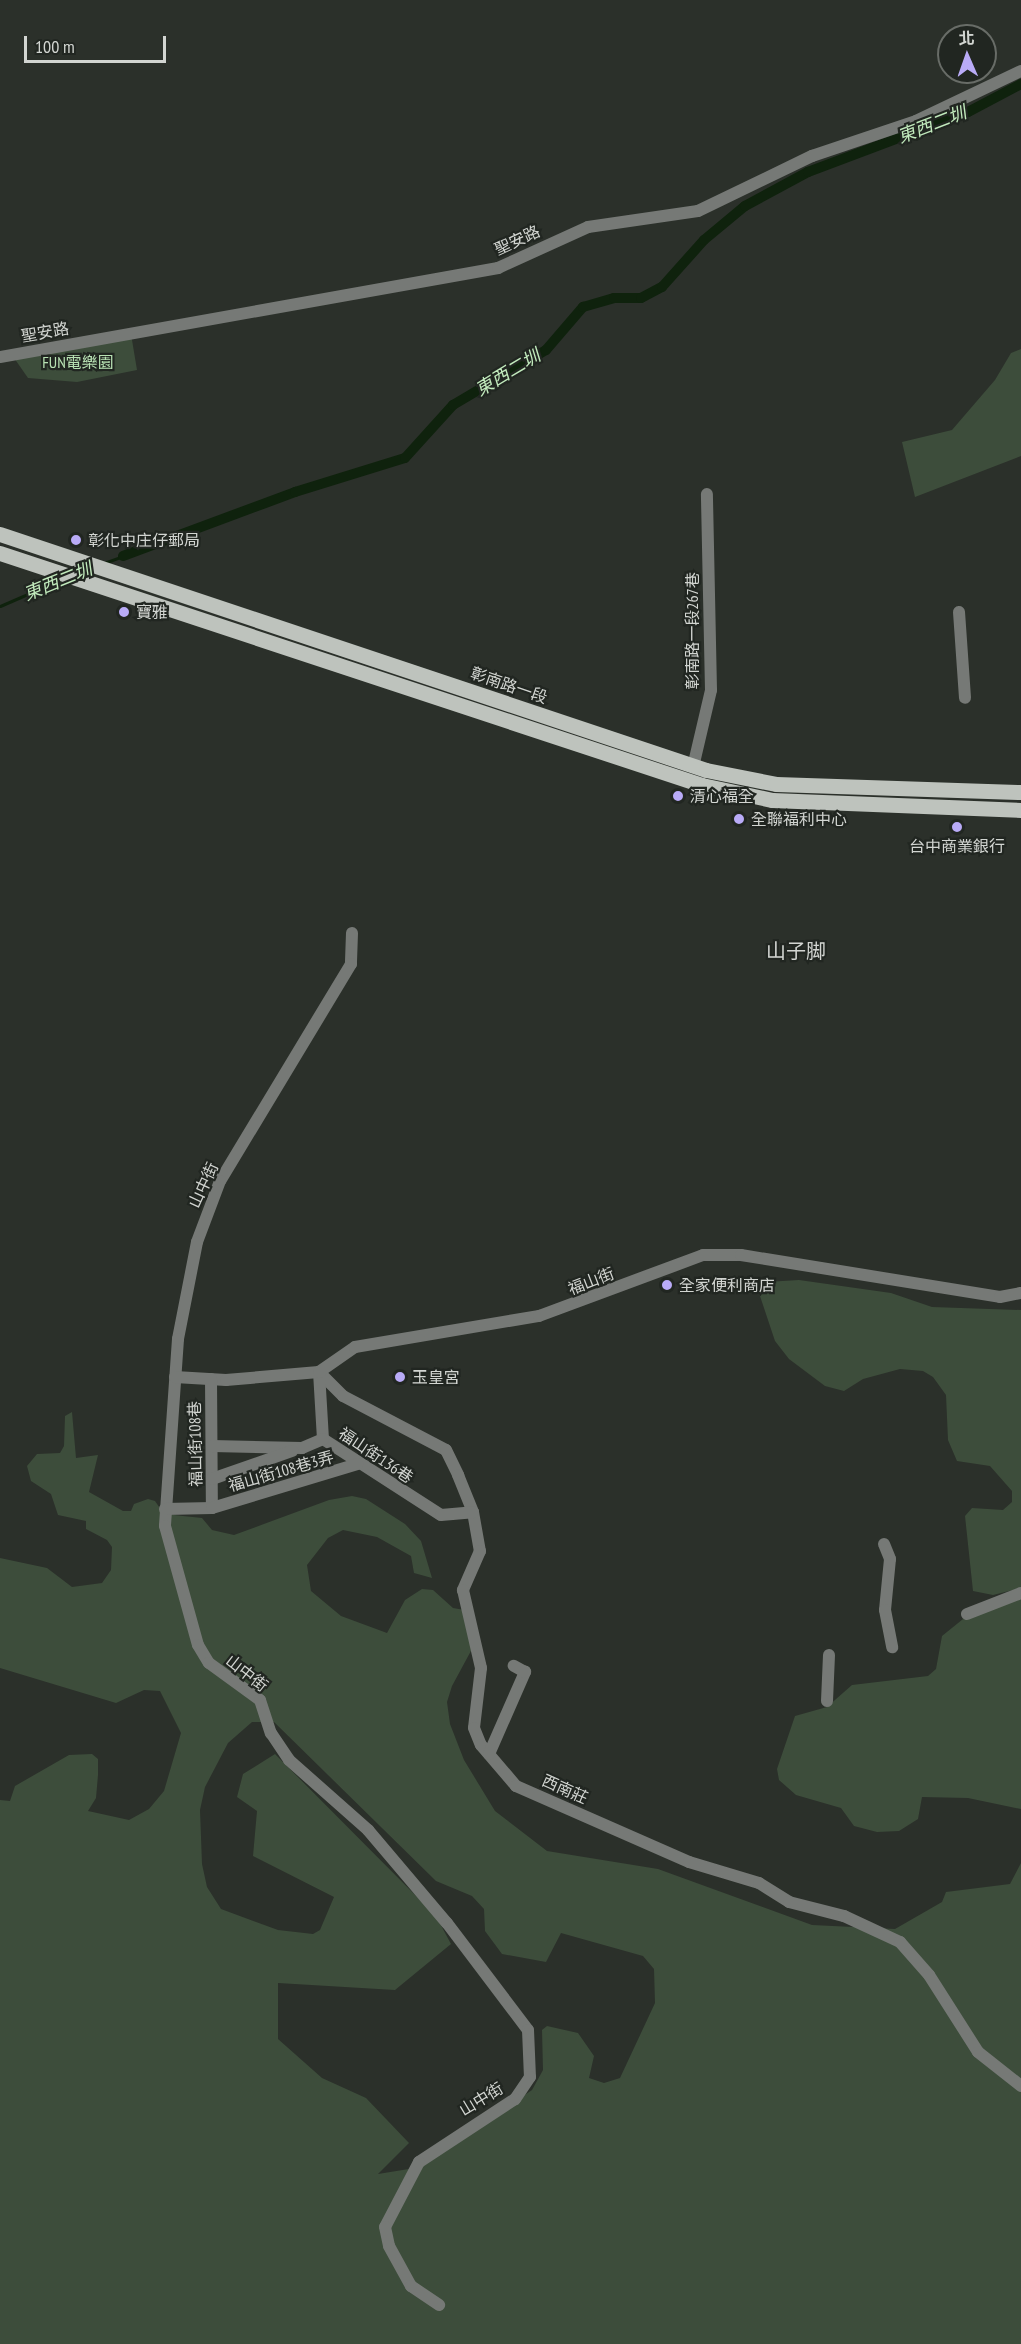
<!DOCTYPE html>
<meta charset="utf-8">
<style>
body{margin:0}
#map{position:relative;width:1021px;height:2344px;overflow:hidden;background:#2b302a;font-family:"PT Sans Narrow","Noto Sans TC",sans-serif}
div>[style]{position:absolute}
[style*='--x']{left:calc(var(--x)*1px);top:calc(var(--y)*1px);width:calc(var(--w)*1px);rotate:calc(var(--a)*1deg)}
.green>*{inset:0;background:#3d4d3b}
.stream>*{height:3px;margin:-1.5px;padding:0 1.5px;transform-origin:1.5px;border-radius:1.5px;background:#0f220d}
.canal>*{height:10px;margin:-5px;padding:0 5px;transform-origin:5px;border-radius:5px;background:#0f220d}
.minor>*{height:12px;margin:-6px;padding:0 6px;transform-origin:6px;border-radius:6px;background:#767976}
.major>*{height:15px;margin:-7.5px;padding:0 7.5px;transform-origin:7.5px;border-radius:7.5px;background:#bec3bd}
.dots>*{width:16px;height:16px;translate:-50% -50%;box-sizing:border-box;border:3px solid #212621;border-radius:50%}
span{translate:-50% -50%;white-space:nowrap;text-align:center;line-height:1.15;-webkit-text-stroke:4.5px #212621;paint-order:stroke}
.street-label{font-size:16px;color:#d2d5d1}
.park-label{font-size:16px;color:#b8e1b3}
.poi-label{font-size:16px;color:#d2d5d1}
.left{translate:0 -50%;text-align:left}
.water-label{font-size:18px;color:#c2ebbd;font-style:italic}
.quarter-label{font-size:20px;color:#d2d5d1}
.north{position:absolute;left:937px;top:24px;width:60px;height:60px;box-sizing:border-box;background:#212621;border:2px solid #686c67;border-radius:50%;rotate:358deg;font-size:16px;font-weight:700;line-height:24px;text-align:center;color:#d2d5d1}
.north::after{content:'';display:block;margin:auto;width:21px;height:27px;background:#b9abf7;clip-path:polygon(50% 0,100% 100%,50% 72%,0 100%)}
.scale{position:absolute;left:24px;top:36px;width:142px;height:27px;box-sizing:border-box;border:3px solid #d2d5d1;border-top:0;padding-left:8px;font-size:18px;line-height:21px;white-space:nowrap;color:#d2d5d1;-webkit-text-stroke:4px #212621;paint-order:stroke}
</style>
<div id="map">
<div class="green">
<div style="clip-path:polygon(131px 334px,137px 370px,77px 382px,28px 378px,12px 355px)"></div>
<div style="clip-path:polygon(1021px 349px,1021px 456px,915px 497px,902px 442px,952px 430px,995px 380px,1011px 353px)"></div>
<div style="clip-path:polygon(799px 1280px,891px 1293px,932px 1307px,1021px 1310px,1021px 1588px,993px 1595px,973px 1591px,965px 1516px,972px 1508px,1003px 1510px,1012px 1502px,1012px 1491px,990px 1466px,957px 1461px,948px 1440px,946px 1395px,933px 1377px,923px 1371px,900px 1369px,863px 1379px,844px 1391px,825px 1386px,789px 1359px,775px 1341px,757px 1287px,766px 1282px)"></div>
<div style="clip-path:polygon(evenodd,72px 1412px,76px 1458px,98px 1455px,89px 1492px,123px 1511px,131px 1511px,134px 1504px,148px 1499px,155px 1501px,164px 1514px,202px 1518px,212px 1530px,234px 1535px,329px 1500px,352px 1496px,366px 1499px,405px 1524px,421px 1541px,432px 1578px,414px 1573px,411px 1556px,377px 1537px,343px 1530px,328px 1538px,307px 1565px,311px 1591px,341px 1616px,387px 1633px,405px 1600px,422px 1589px,433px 1590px,453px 1608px,470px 1611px,472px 1649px,452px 1686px,447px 1702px,450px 1724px,464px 1760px,495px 1811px,547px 1851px,658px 1869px,812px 1925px,895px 1929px,942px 1902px,946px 1892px,1010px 1884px,1021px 1863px,1021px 2344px,0 2344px,0 1800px,10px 1801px,15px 1786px,69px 1755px,92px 1754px,98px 1759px,98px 1775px,96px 1798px,88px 1811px,129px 1820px,149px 1809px,164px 1791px,181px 1733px,160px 1691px,144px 1690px,116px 1703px,0 1668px,0 1558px,47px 1568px,72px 1587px,102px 1583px,111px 1570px,112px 1547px,107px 1540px,86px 1529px,86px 1521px,58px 1515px,51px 1494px,31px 1481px,27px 1466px,37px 1454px,60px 1453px,64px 1446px,65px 1416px,72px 1412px,252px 1722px,274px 1722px,436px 1881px,472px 1896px,484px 1909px,485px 1931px,502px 1954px,546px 1962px,561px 1933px,643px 1956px,654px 1969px,655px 2003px,620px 2078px,604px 2083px,589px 2078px,594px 2056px,578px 2033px,547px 2026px,542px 2030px,543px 2070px,532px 2090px,415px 2168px,378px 2174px,409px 2143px,366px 2098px,322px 2078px,278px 2039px,278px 1983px,395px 1990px,451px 1944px,436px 1916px,275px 1754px,243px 1774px,237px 1797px,257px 1811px,253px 1856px,334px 1897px,320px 1930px,313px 1934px,278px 1930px,221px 1909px,207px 1887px,202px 1864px,200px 1810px,205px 1787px,228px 1743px,252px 1722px)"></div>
<div style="clip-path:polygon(1021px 1599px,1021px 1809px,968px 1798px,922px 1797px,918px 1819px,899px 1831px,877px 1832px,854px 1826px,841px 1808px,796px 1795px,779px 1780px,777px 1769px,795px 1716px,827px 1707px,852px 1685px,928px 1676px,936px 1669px,942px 1636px,968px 1615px)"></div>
</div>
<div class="stream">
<div style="--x:104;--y:563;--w:20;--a:-20"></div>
<div style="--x:0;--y:606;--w:68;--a:-23.5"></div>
</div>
<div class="canal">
<div style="--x:123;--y:556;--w:184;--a:-20.4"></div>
<div style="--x:295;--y:492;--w:115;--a:-17.2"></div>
<div style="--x:405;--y:458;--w:72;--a:-47.8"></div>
<div style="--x:453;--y:405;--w:108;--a:-30.6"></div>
<div style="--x:546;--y:350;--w:57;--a:-49.3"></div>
<div style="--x:583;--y:307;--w:32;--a:-16"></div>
<div style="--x:614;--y:298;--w:27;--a:0"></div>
<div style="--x:641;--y:298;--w:24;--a:-28"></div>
<div style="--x:662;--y:287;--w:63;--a:-48.2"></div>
<div style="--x:704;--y:240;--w:53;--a:-39.7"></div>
<div style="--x:745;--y:206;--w:72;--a:-28.4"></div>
<div style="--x:808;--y:172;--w:171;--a:-20.6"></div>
<div style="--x:968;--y:112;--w:60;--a:-27.8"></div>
</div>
<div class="minor">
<div style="--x:0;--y:357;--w:506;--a:-10.13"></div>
<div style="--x:498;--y:268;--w:99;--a:-24.5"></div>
<div style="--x:588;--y:227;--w:111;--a:-8.3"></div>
<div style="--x:698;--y:211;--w:127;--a:-25.8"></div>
<div style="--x:812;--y:156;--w:110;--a:-18.6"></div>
<div style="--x:916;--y:121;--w:116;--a:-25.5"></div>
<div style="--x:959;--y:612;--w:86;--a:86"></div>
<div style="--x:693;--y:767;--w:79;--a:-76.8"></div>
<div style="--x:711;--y:690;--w:196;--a:-91.2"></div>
<div style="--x:352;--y:933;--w:31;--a:92"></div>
<div style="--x:351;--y:964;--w:253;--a:121.1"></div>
<div style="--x:220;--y:1181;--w:65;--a:110.7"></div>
<div style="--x:197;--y:1242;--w:99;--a:101.1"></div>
<div style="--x:178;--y:1339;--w:187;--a:94"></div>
<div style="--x:165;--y:1526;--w:123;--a:74.5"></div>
<div style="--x:198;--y:1645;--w:21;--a:59"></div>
<div style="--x:209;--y:1663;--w:63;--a:36"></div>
<div style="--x:260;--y:1700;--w:35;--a:72"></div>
<div style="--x:271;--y:1733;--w:32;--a:56"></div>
<div style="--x:289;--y:1760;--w:106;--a:41.5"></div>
<div style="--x:368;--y:1830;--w:122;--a:49.7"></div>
<div style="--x:447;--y:1923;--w:134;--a:52.9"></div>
<div style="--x:528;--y:2030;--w:47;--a:87.6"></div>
<div style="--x:530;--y:2077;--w:27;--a:124"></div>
<div style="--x:515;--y:2099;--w:115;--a:146.7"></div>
<div style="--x:419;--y:2162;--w:73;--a:117.6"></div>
<div style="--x:385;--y:2227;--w:19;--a:78"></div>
<div style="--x:389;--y:2246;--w:46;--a:61.2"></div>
<div style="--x:411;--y:2286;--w:34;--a:34"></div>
<div style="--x:319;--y:1372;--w:34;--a:45"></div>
<div style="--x:343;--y:1396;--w:116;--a:27.7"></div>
<div style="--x:446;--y:1450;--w:28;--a:64"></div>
<div style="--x:458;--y:1475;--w:40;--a:68"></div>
<div style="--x:473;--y:1512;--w:40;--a:80"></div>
<div style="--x:480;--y:1551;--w:43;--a:113.6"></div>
<div style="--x:463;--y:1590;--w:80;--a:77"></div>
<div style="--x:481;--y:1668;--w:60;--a:96.7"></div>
<div style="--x:474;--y:1728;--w:18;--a:68"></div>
<div style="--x:481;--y:1745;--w:54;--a:49.5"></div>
<div style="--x:516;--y:1786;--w:189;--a:23.7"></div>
<div style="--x:689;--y:1862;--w:73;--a:16.7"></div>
<div style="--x:759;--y:1883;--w:36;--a:32"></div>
<div style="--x:789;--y:1902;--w:57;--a:14.3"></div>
<div style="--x:844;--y:1916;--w:62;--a:24.9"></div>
<div style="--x:900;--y:1942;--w:44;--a:48.7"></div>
<div style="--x:929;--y:1975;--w:91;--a:57.5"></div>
<div style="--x:978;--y:2052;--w:55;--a:38.3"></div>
<div style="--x:319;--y:1372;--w:67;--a:86.6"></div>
<div style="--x:175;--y:1377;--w:51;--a:3.4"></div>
<div style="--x:226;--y:1380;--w:93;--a:-4.9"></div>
<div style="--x:319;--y:1372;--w:44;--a:-34.8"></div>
<div style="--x:355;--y:1347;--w:187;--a:-9.6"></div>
<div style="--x:539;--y:1316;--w:175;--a:-20.4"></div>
<div style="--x:703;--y:1255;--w:38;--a:0"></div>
<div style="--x:741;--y:1255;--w:262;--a:9.2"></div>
<div style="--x:1000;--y:1297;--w:21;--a:-11"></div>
<div style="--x:211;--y:1379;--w:129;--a:89.6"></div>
<div style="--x:323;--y:1439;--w:140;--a:32.8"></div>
<div style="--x:441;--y:1515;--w:32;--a:-5"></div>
<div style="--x:212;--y:1446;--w:90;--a:1.3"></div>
<div style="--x:302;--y:1448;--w:23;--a:-23"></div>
<div style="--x:212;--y:1479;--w:85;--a:-19.3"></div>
<div style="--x:165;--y:1509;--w:47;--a:-1.2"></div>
<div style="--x:212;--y:1508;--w:152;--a:-16.8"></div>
<div style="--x:884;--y:1544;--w:16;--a:68"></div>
<div style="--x:890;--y:1559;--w:51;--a:95.6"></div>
<div style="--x:885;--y:1610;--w:38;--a:79"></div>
<div style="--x:967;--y:1614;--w:58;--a:-21.3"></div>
<div style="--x:827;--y:1701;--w:46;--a:-87.5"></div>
<div style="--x:489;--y:1754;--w:90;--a:-66.3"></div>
<div style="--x:525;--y:1672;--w:13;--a:-151"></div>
</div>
<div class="major">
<div style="--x:0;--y:534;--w:744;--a:18.48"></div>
<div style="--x:706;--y:770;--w:71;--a:11.3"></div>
<div style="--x:776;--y:784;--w:245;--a:1.9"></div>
<div style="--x:0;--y:553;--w:739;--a:18.29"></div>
<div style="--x:702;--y:785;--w:72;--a:12.1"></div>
<div style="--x:772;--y:800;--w:249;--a:2.3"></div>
</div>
<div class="dots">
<div style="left:76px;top:540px;background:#b9abf7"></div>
<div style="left:124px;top:612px;background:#b9abf7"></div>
<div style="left:678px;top:796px;background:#b9abf7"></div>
<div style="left:739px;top:819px;background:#b9abf7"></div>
<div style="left:957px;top:827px;background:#b9abf7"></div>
<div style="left:667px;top:1285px;background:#b9abf7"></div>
<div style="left:400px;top:1377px;background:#b9abf7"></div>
</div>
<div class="street-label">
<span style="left:517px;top:240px;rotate:-25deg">聖安路</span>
<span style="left:45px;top:332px;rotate:-10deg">聖安路</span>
<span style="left:692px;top:631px;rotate:-90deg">彰南路一段267巷</span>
<span style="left:509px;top:685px;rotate:19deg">彰南路一段</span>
<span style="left:203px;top:1185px;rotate:-65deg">山中街</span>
<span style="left:591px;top:1281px;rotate:-21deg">福山街</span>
<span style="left:195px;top:1444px;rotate:-91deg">福山街108巷</span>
<span style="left:376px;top:1455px;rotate:34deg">福山街136巷</span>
<span style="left:281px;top:1471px;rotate:-16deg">福山街108巷3弄</span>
<span style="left:247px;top:1673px;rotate:38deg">山中街</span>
<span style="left:565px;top:1789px;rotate:24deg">西南莊</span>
<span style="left:481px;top:2099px;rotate:-31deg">山中街</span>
</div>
<div class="park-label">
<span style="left:78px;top:362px">FUN電樂園</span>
</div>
<div class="poi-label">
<span class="left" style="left:88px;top:540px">彰化中庄仔郵局</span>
<span class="left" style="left:136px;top:612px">寶雅</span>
<span class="left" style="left:690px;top:796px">清心福全</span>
<span class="left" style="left:751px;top:819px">全聯福利中心</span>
<span style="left:957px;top:846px">台中商業銀行</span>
<span class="left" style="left:679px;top:1285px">全家便利商店</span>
<span class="left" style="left:412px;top:1377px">玉皇宮</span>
</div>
<div class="water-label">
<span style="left:932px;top:125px;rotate:-21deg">東西二圳</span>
<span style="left:508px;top:373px;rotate:-31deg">東西二圳</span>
<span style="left:58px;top:582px;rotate:-22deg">東西二圳</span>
</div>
<div class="quarter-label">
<span style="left:796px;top:951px">山子脚</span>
</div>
<div class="north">北</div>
<div class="scale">100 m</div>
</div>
